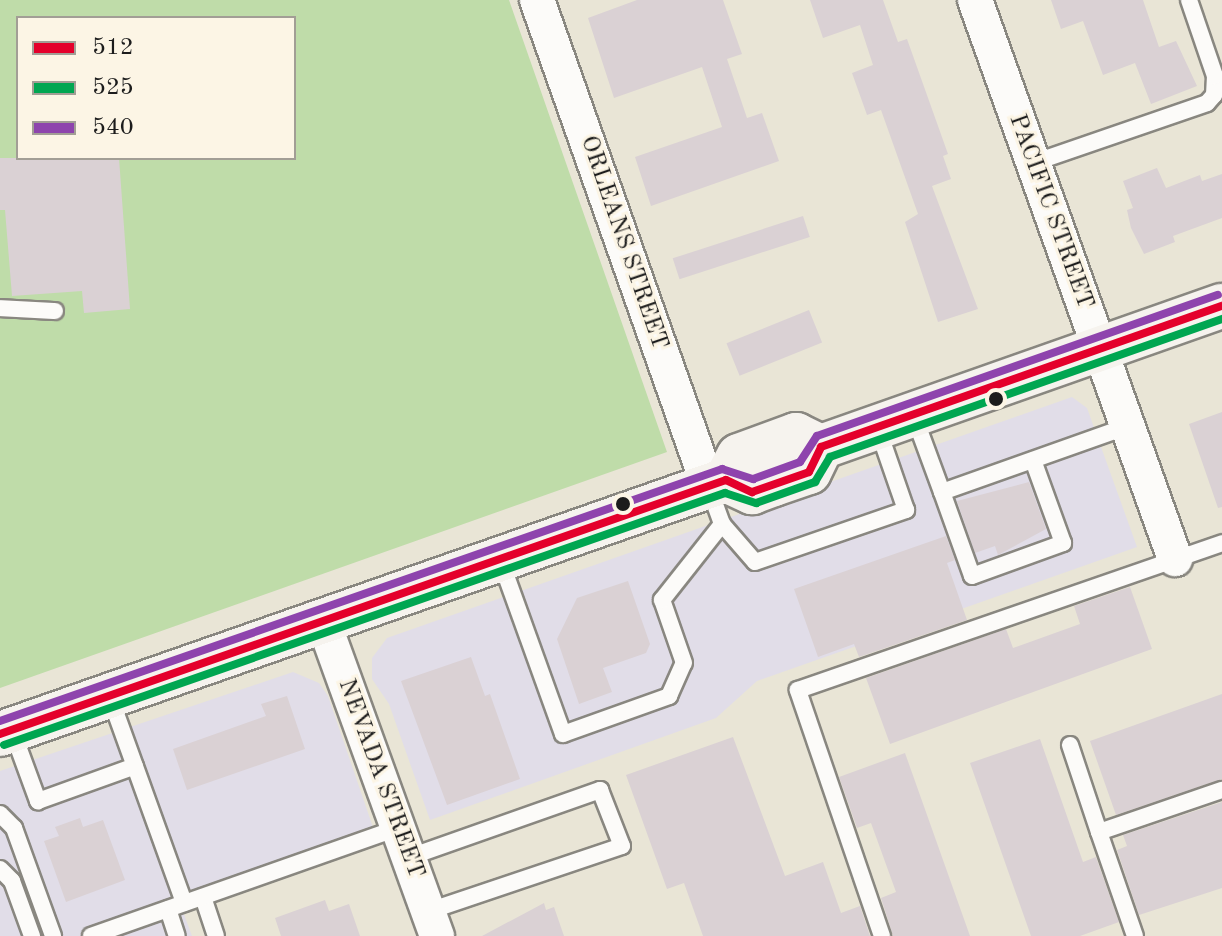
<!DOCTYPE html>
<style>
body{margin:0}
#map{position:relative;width:1222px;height:936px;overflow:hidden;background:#e9e5d6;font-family:"Old Standard TT",serif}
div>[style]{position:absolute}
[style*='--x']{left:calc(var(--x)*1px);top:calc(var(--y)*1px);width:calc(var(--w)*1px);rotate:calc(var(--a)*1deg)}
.built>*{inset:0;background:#e1dde8}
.green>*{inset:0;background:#bfdca9}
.building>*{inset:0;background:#dad1d4;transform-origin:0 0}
.roads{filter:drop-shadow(2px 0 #898780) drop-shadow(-2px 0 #898780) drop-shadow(0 2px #898780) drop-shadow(0 -2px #898780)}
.service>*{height:16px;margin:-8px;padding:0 8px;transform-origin:8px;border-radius:8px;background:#fcfbf9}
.minor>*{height:34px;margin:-17px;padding:0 17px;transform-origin:17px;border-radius:17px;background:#fcfbf9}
.secondary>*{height:44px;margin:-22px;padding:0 22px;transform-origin:22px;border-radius:22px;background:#f6f3ee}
.bus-1>*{height:8px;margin:-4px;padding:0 4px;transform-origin:4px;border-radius:4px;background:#e4002b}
.bus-2>*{height:8px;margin:-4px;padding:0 4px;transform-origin:4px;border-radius:4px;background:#00a651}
.bus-3>*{height:8px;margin:-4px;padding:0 4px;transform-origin:4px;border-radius:4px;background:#8e44ad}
.dots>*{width:22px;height:22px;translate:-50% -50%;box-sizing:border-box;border:4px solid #fcf5e5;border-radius:50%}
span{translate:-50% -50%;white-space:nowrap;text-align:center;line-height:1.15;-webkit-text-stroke:6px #fcf5e5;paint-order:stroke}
.street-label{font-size:24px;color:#1c1c1c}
.legend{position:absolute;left:16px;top:16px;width:280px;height:144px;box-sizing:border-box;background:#fcf5e5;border:2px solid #a29e95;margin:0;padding:10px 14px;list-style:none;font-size:24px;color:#1c1c1c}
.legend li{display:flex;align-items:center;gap:16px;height:40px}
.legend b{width:40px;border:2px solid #a29e95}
</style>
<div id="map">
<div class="built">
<div style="clip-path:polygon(1072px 397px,1087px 408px,1137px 547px,757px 681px,716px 718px,430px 820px,389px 704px,372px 679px,372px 658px,387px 638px)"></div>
<div style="clip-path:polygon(293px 672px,319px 683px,328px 696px,377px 839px,182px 909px,192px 936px,0 936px,0 771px)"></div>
</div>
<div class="green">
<div style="clip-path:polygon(evenodd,0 0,509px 0,667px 452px,0 688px,0 0,18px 18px,294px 18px,294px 158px,18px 158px,18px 18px)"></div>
</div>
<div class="building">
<div style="clip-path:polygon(637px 0,723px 0,742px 54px,727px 59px,747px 118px,762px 113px,779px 161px,651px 206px,635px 157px,722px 127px,702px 67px,614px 98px,588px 18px)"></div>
<div style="clip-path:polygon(810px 0,883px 0,898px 42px,907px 39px,948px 154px,943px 156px,951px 179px,932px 186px,978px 309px,938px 322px,905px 222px,918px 214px,881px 110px,867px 115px,852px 73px,873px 65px,860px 25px,823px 38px)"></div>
<div style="clip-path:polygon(1051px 0,1143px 0,1159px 47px,1176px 41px,1197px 86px,1151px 104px,1135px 63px,1103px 75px,1083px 21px,1061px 29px)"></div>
<div style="clip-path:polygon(0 158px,119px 158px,130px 309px,84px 313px,82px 291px,12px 296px,5px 210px,0 210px)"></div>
<div style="clip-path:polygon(1157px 168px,1166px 188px,1200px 175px,1202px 181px,1222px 174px,1222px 218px,1173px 236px,1175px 242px,1144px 254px,1131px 228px,1127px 210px,1133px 208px,1123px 181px)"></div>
<div style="left:803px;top:216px;width:22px;height:137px;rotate:72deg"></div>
<div style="left:809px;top:310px;width:35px;height:89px;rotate:68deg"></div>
<div style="clip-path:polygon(1222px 412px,1222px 507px,1218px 508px,1189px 424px)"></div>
<div style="clip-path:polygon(1029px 482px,1046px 529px,998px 555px,995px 546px,975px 553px,957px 501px)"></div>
<div style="clip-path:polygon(946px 536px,955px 560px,947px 563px,967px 620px,859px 657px,854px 644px,818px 657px,794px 589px)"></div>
<div style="clip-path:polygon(628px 581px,650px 644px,646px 653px,603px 668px,612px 692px,579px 704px,557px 639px,577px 598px)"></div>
<div style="clip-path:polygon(1130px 587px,1152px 649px,890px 744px,866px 678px,1006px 629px,1013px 648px,1080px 624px,1074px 606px)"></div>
<div style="clip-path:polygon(471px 657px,485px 696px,490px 694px,520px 779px,447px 805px,401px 681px)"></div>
<div style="clip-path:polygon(1222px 694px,1222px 779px,1116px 815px,1090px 741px)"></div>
<div style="clip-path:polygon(287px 696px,305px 749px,187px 790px,173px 749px,266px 716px,261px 704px)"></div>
<div style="clip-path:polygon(733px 737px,785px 876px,823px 862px,841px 913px,860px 906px,870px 936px,703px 936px,684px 883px,667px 889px,626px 775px)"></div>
<div style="clip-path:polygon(1040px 739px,1083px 862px,1096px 857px,1119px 922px,1080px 936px,1031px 936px,970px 763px)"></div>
<div style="clip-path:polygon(905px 753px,970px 936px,893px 936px,881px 898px,896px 892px,871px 823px,857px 828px,839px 777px)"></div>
<div style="clip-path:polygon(1222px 802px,1222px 888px,1139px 915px,1117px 850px,1127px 846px,1123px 835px)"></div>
<div style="clip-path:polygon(80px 818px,83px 827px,103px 820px,125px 880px,66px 902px,44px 841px,59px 836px,55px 827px)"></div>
<div style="clip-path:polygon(325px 900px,329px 911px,349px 904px,360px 936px,281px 936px,275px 918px)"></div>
<div style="clip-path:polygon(544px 903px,546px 910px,554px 907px,564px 936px,482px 936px)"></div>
</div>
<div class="roads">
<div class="service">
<div style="--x:1033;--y:163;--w:184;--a:-19"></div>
<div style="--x:1207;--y:103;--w:11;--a:-49"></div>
<div style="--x:1214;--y:95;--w:19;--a:-87"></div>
<div style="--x:1215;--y:76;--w:80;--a:-108.9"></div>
<div style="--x:0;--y:308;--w:55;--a:3.1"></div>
<div style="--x:914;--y:416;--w:81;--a:69.8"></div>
<div style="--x:942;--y:492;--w:195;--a:-19.5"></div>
<div style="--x:709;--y:488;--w:38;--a:70"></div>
<div style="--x:722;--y:524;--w:50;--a:49"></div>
<div style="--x:755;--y:562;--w:160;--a:-19"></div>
<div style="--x:906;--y:510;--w:86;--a:-109.1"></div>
<div style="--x:942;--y:492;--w:89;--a:70.3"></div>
<div style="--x:972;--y:576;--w:97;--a:-19.9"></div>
<div style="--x:1063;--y:543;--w:88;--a:-109.9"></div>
<div style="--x:500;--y:559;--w:186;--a:70.2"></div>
<div style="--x:563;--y:734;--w:113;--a:-19.7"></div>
<div style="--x:669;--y:696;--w:36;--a:-66"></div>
<div style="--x:684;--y:663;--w:67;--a:-109.2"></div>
<div style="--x:662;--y:600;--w:97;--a:-51.7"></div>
<div style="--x:110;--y:697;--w:219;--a:70.2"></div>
<div style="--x:12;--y:730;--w:76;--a:69.9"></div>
<div style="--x:38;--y:801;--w:103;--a:-19.8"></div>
<div style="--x:1070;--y:745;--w:92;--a:71.6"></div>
<div style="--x:0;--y:814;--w:20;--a:45"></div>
<div style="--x:14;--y:828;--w:115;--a:70.1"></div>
<div style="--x:407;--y:858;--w:205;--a:-19.4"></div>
<div style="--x:600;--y:790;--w:60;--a:68.6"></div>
<div style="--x:622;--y:846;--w:204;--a:161.4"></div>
<div style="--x:0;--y:869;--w:17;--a:45"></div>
<div style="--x:12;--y:881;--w:59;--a:70"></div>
<div style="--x:203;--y:897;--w:41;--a:71.6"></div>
<div style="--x:168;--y:909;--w:28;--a:72"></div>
<div style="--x:91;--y:936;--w:324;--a:-19.4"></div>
<div style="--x:882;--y:936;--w:260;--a:-108.9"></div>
<div style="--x:798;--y:690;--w:449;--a:-19.1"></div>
<div style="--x:1135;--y:936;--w:110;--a:-109.1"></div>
<div style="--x:1099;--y:832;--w:130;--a:-18.9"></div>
</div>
<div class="minor">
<div style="--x:537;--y:0;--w:516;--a:70.55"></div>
<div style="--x:975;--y:0;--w:594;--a:70.31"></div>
<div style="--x:323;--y:621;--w:335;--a:70.1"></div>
</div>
<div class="secondary">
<div style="--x:726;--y:480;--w:29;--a:25"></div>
<div style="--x:752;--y:492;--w:23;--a:-20"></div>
<div style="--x:774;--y:484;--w:37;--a:-19"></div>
<div style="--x:809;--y:472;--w:28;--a:-64"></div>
<div style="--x:821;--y:447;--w:425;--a:-19.4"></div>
<div style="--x:0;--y:734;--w:769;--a:-19.28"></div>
<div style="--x:726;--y:480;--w:27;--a:-62"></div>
<div style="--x:739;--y:456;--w:61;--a:-20.2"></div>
<div style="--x:796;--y:435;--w:28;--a:26"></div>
</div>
</div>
<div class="bus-1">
<div style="--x:0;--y:734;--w:769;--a:-19.28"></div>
<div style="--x:726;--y:480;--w:29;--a:25"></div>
<div style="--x:752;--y:492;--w:60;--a:-19.3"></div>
<div style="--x:809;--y:472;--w:28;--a:-64"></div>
<div style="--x:821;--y:447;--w:425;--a:-19.4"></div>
</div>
<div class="bus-2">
<div style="--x:4;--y:745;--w:764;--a:-19.27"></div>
<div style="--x:725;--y:493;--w:33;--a:18"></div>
<div style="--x:756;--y:503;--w:63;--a:-19.6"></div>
<div style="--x:815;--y:482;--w:29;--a:-59"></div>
<div style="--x:830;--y:457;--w:416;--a:-19.4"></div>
</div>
<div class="bus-3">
<div style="--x:0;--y:721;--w:765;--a:-19.24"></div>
<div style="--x:722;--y:469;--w:33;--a:18"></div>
<div style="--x:753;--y:479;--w:50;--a:-19.9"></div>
<div style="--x:800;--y:462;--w:31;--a:-57"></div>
<div style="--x:817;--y:436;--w:425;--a:-19.4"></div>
</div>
<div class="dots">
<div style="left:996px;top:399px;background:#1c1c1c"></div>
<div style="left:623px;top:504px;background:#1c1c1c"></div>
</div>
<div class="street-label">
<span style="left:1050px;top:212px;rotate:70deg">PACIFIC STREET</span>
<span style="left:623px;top:243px;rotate:71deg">ORLEANS STREET</span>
<span style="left:380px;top:779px;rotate:70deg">NEVADA STREET</span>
</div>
<ul class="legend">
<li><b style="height:10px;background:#e4002b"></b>512</li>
<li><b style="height:10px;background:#00a651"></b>525</li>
<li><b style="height:10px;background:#8e44ad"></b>540</li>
</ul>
</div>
